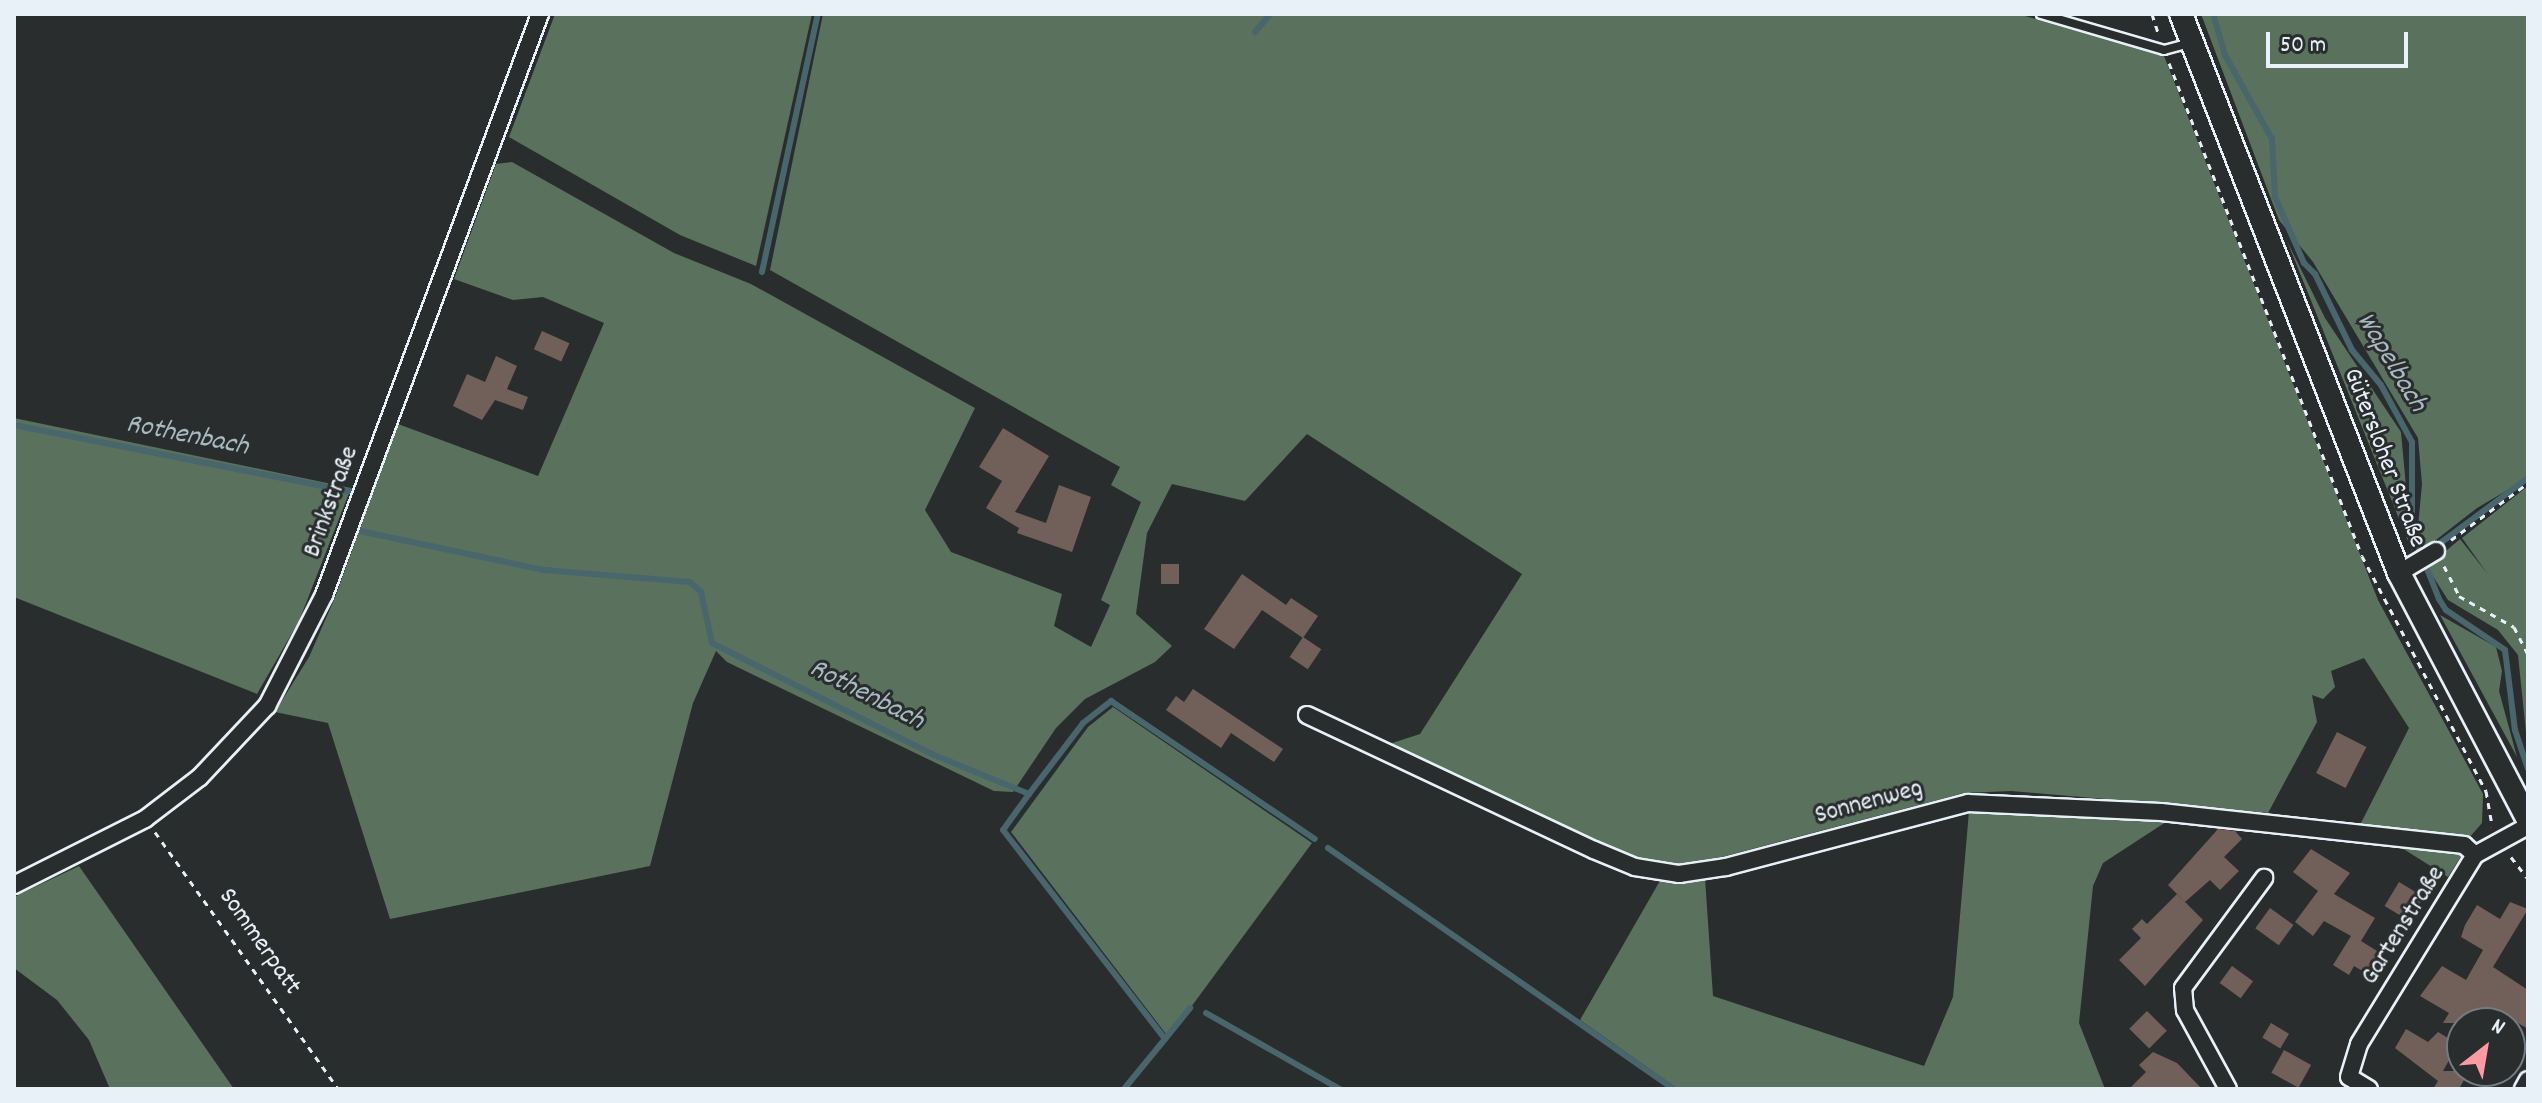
<!DOCTYPE html>
<meta charset="utf-8">
<style>
body{margin:0}
#map{position:relative;width:2542px;height:1103px;overflow:hidden;background:#2a2d2e;font-family:Dekko,sans-serif}
div>[style]{position:absolute}
[style*='--x']{left:calc(var(--x)*1px);top:calc(var(--y)*1px);width:calc(var(--w)*1px);rotate:calc(var(--a)*1deg)}
.green>*{inset:0;background:#59715d}
.stream>*{height:6px;margin:-3px;padding:0 3px;transform-origin:3px;border-radius:3px;background:#49666d}
.building>*{inset:0;background:#716059;transform-origin:0 0}
.path>*{height:3px;margin-top:-1.5px;transform-origin:0;background:repeating-linear-gradient(90deg,#e8f1f8 0 6px,transparent 0 12px)}
.roads{filter:drop-shadow(2px 0 #e8f1f8) drop-shadow(-2px 0 #e8f1f8) drop-shadow(0 2px #e8f1f8) drop-shadow(0 -2px #e8f1f8)}
.service>*{height:8px;margin:-4px;padding:0 4px;transform-origin:4px;border-radius:4px;background:#2a2d2e}
.minor>*{height:16px;margin:-8px;padding:0 8px;transform-origin:8px;border-radius:8px;background:#2a2d2e}
.secondary>*{height:22px;margin:-11px;padding:0 11px;transform-origin:11px;border-radius:11px;background:#2a2d2e}
span{translate:-50% -50%;white-space:nowrap;text-align:center;line-height:1.15;-webkit-text-stroke:6px #2a2d2e;paint-order:stroke}
.street-label{font-size:26px;color:#e8f1f8}
.water-label{font-size:28px;color:#a8b9c0;font-style:italic}
.frame{position:absolute;inset:0;border:16px solid #e8f1f8;pointer-events:none}
.north{position:absolute;left:2446px;top:1007px;width:80px;height:80px;box-sizing:border-box;background:#2a2d2e;border:2px solid #767b7f;border-radius:50%;rotate:31deg;font-size:22px;font-weight:700;line-height:32px;text-align:center;color:#e8f1f8}
.north::after{content:'';display:block;margin:auto;width:28px;height:36px;background:#ff9aa2;clip-path:polygon(50% 0,100% 100%,50% 72%,0 100%)}
.scale{position:absolute;left:2266px;top:32px;width:142px;height:36px;box-sizing:border-box;border:4px solid #e8f1f8;border-top:0;padding-left:10px;font-size:24px;line-height:28px;white-space:nowrap;color:#e8f1f8;-webkit-text-stroke:6px #2a2d2e;paint-order:stroke}
</style>
<div id="map">
<div class="green">
<div style="clip-path:polygon(555px 14px,812px 14px,756px 266px,680px 235px,509px 137px)"></div>
<div style="clip-path:polygon(823px 14px,2018px 14px,2164px 56px,2378px 600px,2483px 794px,2482px 823px,2468px 839px,2359px 827px,2409px 728px,2364px 658px,2331px 671px,2335px 687px,2323px 699px,2312px 695px,2317px 722px,2268px 813px,2011px 791px,1964px 793px,1680px 868px,1634px 859px,1383px 746px,1420px 734px,1522px 574px,1307px 434px,1245px 501px,1172px 484px,1147px 533px,1136px 614px,1172px 646px,1155px 662px,1085px 699px,1056px 728px,1013px 792px,994px 791px,727px 662px,716px 651px,693px 703px,650px 866px,390px 919px,328px 723px,275px 712px,309px 657px,334px 600px,398px 424px,538px 476px,604px 323px,543px 297px,513px 300px,454px 279px,496px 164px,512px 162px,674px 253px,751px 284px,975px 408px,925px 510px,951px 552px,1062px 594px,1054px 626px,1091px 647px,1110px 605px,1101px 600px,1141px 502px,1111px 485px,1120px 467px,770px 270px)"></div>
<div style="clip-path:polygon(2201px 14px,2528px 14px,2528px 478px,2477px 508px,2423px 550px,2417px 537px,2422px 484px,2418px 438px,2313px 262px,2279px 220px)"></div>
<div style="clip-path:polygon(2287px 241px,2325px 318px,2401px 432px,2412px 551px)"></div>
<div style="clip-path:polygon(14px 418px,351px 488px,299px 621px,257px 694px,14px 597px)"></div>
<div style="clip-path:polygon(2528px 486px,2528px 752px,2518px 655px,2498px 630px,2448px 600px,2427px 567px,2460px 539px,2487px 573px,2462px 538px)"></div>
<div style="clip-path:polygon(2440px 615px,2496px 647px,2502px 671px,2499px 691px,2517px 757px)"></div>
<div style="clip-path:polygon(1113px 707px,1312px 843px,1191px 1007px,1166px 1034px,1011px 832px,1088px 727px)"></div>
<div style="clip-path:polygon(2011px 810px,2169px 820px,2103px 863px,2093px 886px,2079px 1023px,2105px 1089px,1678px 1089px,1580px 1020px,1661px 879px,1705px 878px,1713px 996px,1924px 1066px,1953px 997px,1969px 811px)"></div>
<div style="clip-path:polygon(2397px 845px,2463px 853px,2448px 877px)"></div>
<div style="clip-path:polygon(79px 866px,234px 1089px,110px 1089px,89px 1040px,57px 1000px,14px 968px,14px 897px)"></div>
</div>
<div class="stream">
<div style="--x:2213;--y:14;--w:43;--a:73.7"></div>
<div style="--x:2225;--y:55;--w:96;--a:60.8"></div>
<div style="--x:2272;--y:139;--w:58;--a:87"></div>
<div style="--x:2275;--y:197;--w:72;--a:66.3"></div>
<div style="--x:2304;--y:263;--w:16;--a:45"></div>
<div style="--x:2315;--y:274;--w:85;--a:64"></div>
<div style="--x:2352;--y:350;--w:45;--a:50.4"></div>
<div style="--x:2381;--y:385;--w:65;--a:61.5"></div>
<div style="--x:2412;--y:442;--w:89;--a:90"></div>
<div style="--x:2412;--y:531;--w:73;--a:68.3"></div>
<div style="--x:2439;--y:599;--w:13;--a:58"></div>
<div style="--x:2446;--y:610;--w:71;--a:34.1"></div>
<div style="--x:2505;--y:650;--w:81;--a:82.9"></div>
<div style="--x:2515;--y:730;--w:41;--a:71.6"></div>
<div style="--x:1255;--y:32;--w:23;--a:-50"></div>
<div style="--x:762;--y:272;--w:264;--a:-77.8"></div>
<div style="--x:14;--y:425;--w:344;--a:11.2"></div>
<div style="--x:360;--y:531;--w:188;--a:12"></div>
<div style="--x:544;--y:570;--w:146;--a:4.7"></div>
<div style="--x:690;--y:582;--w:15;--a:42"></div>
<div style="--x:701;--y:592;--w:52;--a:77.8"></div>
<div style="--x:712;--y:643;--w:249;--a:26.8"></div>
<div style="--x:934;--y:755;--w:103;--a:22.3"></div>
<div style="--x:1029;--y:794;--w:89;--a:-52.7"></div>
<div style="--x:1083;--y:723;--w:36;--a:-38"></div>
<div style="--x:1111;--y:701;--w:246;--a:34.1"></div>
<div style="--x:2435;--y:547;--w:116;--a:-36.6"></div>
<div style="--x:1029;--y:794;--w:44;--a:125.8"></div>
<div style="--x:1003;--y:830;--w:264;--a:52.2"></div>
<div style="--x:1165;--y:1039;--w:40;--a:-51"></div>
<div style="--x:1328;--y:848;--w:421;--a:34.9"></div>
<div style="--x:1206;--y:1013;--w:154;--a:29.6"></div>
<div style="--x:1124;--y:1089;--w:65;--a:-50.6"></div>
</div>
<div class="building">
<div style="left:542px;top:331px;width:30px;height:20px;rotate:24deg"></div>
<div style="clip-path:polygon(496px 356px,517px 366px,507px 389px,528px 397px,523px 410px,495px 400px,482px 420px,453px 406px,467px 374px,485px 382px)"></div>
<div style="clip-path:polygon(1003px 428px,1049px 456px,1015px 512px,1046px 523px,1059px 485px,1091px 497px,1072px 552px,1017px 533px,1019px 528px,986px 508px,1002px 481px,979px 467px)"></div>
<div style="left:1161px;top:564px;width:18px;height:20px"></div>
<div style="clip-path:polygon(1242px 574px,1286px 605px,1291px 598px,1318px 616px,1303px 638px,1262px 610px,1234px 649px,1204px 629px)"></div>
<div style="left:1303px;top:637px;width:22px;height:24px;rotate:34deg"></div>
<div style="clip-path:polygon(1193px 689px,1283px 749px,1274px 762px,1231px 733px,1221px 748px,1166px 710px,1176px 696px,1184px 702px)"></div>
<div style="left:2337px;top:732px;width:33px;height:46px;rotate:27deg"></div>
<div style="clip-path:polygon(2218px 829px,2235px 831px,2242px 839px,2224px 857px,2239px 871px,2220px 890px,2210px 880px,2185px 902px,2168px 885px)"></div>
<div style="clip-path:polygon(2311px 849px,2350px 873px,2334px 894px,2375px 918px,2361px 941px,2382px 954px,2369px 975px,2354px 966px,2349px 975px,2333px 965px,2351px 936px,2324px 921px,2313px 936px,2295px 922px,2318px 891px,2293px 872px)"></div>
<div style="left:2399px;top:882px;width:29px;height:28px;rotate:31deg"></div>
<div style="clip-path:polygon(2177px 894px,2203px 920px,2145px 986px,2119px 960px,2141px 938px,2132px 929px,2142px 919px,2147px 924px)"></div>
<div style="clip-path:polygon(2510px 902px,2528px 909px,2493px 967px,2528px 990px,2528px 1029px,2518px 1023px,2443px 1023px,2449px 1013px,2420px 996px,2442px 966px,2466px 980px,2483px 950px,2461px 937px,2465px 925px,2477px 905px,2500px 919px)"></div>
<div style="left:2270px;top:908px;width:29px;height:25px;rotate:36deg"></div>
<div style="left:2232px;top:966px;width:26px;height:21px;rotate:36deg"></div>
<div style="left:2147px;top:1011px;width:28px;height:25px;rotate:45deg"></div>
<div style="left:2271px;top:1023px;width:21px;height:17px;rotate:31deg"></div>
<div style="clip-path:polygon(2406px 1029px,2428px 1042px,2438px 1032px,2458px 1044px,2443px 1071px,2469px 1071px,2459px 1089px,2433px 1089px,2438px 1081px,2395px 1048px)"></div>
<div style="left:2284px;top:1050px;width:31px;height:26px;rotate:29deg"></div>
<div style="clip-path:polygon(2153px 1052px,2177px 1063px,2202px 1089px,2129px 1089px,2146px 1072px,2139px 1065px)"></div>
</div>
<div class="path">
<div style="--x:2152;--y:14;--w:20;--a:72"></div>
<div style="--x:2169;--y:63;--w:529;--a:68.62"></div>
<div style="--x:2362;--y:556;--w:266;--a:62.2"></div>
<div style="--x:2486;--y:791;--w:36;--a:80"></div>
<div style="--x:2451;--y:540;--w:96;--a:-36.5"></div>
<div style="--x:2444;--y:566;--w:34;--a:63"></div>
<div style="--x:2459;--y:596;--w:63;--a:29.4"></div>
<div style="--x:2514;--y:627;--w:31;--a:63"></div>
<div style="--x:155;--y:832;--w:315;--a:54.5"></div>
<div style="--x:2511;--y:857;--w:28;--a:52"></div>
</div>
<div class="roads">
<div class="service">
<div style="--x:2041;--y:14;--w:128;--a:16.3"></div>
<div style="--x:2164;--y:50;--w:28;--a:-15"></div>
</div>
<div class="minor">
<div style="--x:2399;--y:573;--w:43;--a:-30.7"></div>
<div style="--x:1307;--y:715;--w:317;--a:25.2"></div>
<div style="--x:1594;--y:850;--w:44;--a:22.5"></div>
<div style="--x:1635;--y:867;--w:45;--a:9"></div>
<div style="--x:1679;--y:874;--w:48;--a:-8.5"></div>
<div style="--x:1726;--y:867;--w:250;--a:-14.8"></div>
<div style="--x:1968;--y:803;--w:193;--a:2.7"></div>
<div style="--x:2161;--y:812;--w:305;--a:6.2"></div>
<div style="--x:2464;--y:845;--w:15;--a:42"></div>
<div style="--x:14;--y:885;--w:147;--a:-26.7"></div>
<div style="--x:145;--y:819;--w:69;--a:-37.4"></div>
<div style="--x:200;--y:777;--w:98;--a:-46.7"></div>
<div style="--x:267;--y:706;--w:125;--a:-62.8"></div>
<div style="--x:324;--y:595;--w:620;--a:-69.61"></div>
<div style="--x:2228;--y:1089;--w:90;--a:-118.6"></div>
<div style="--x:2185;--y:1010;--w:22;--a:-95"></div>
<div style="--x:2183;--y:988;--w:137;--a:-53.6"></div>
<div style="--x:2369;--y:1089;--w:23;--a:-149"></div>
<div style="--x:2349;--y:1077;--w:34;--a:-73"></div>
<div style="--x:2359;--y:1044;--w:222;--a:-58.5"></div>
<div style="--x:2475;--y:855;--w:60;--a:-28.7"></div>
<div style="--x:2523;--y:1089;--w:10;--a:-61"></div>
</div>
<div class="secondary">
<div style="--x:2181;--y:14;--w:600;--a:68.7"></div>
<div style="--x:2399;--y:573;--w:279;--a:62.4"></div>
</div>
</div>
<div class="street-label">
<span style="left:2384px;top:458px;rotate:69deg">Gütersloher Straße</span>
<span style="left:332px;top:502px;rotate:-70deg">Brinkstraße</span>
<span style="left:1869px;top:803px;rotate:-15deg">Sonnenweg</span>
<span style="left:2404px;top:926px;rotate:-58deg">Gartenstraße</span>
<span style="left:259px;top:942px;rotate:55deg">Sommerpatt</span>
</div>
<div class="water-label">
<span style="left:2390px;top:363px;rotate:59deg">Wapelbach</span>
<span style="left:187px;top:437px;rotate:11deg">Rothenbach</span>
<span style="left:866px;top:696px;rotate:27deg">Rothenbach</span>
</div>
<div class="frame"></div>
<div class="north">N</div>
<div class="scale">50 m</div>
</div>
